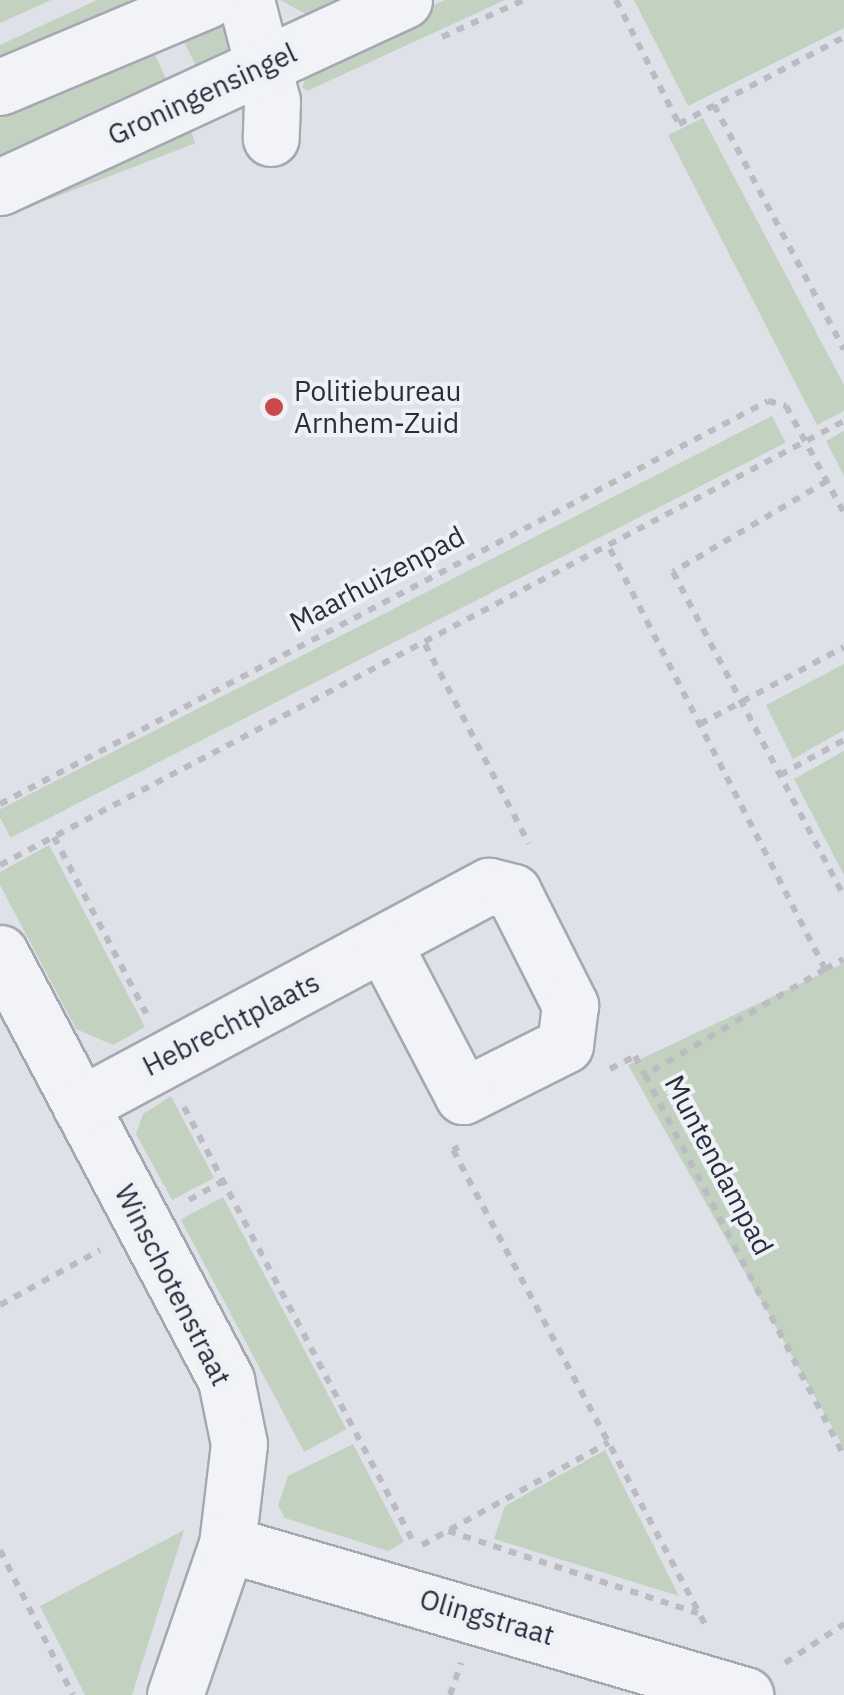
<!DOCTYPE html>
<style>
body{margin:0}
#map{position:relative;width:844px;height:1695px;overflow:hidden;background:#dfe1e8;font-family:"IBM Plex Sans",sans-serif}
div>[style]{position:absolute}
[style*='--x']{left:calc(var(--x)*1px);top:calc(var(--y)*1px);width:calc(var(--w)*1px);rotate:calc(var(--a)*1deg)}
.green>*{inset:0;background:#c3d1c0;transform-origin:0 0}
.path>*{height:6px;margin-top:-3px;transform-origin:0;background:repeating-linear-gradient(90deg,#babcc2 0 8px,transparent 0 16px)}
.roads{filter:drop-shadow(2px 0 #a5a8b2) drop-shadow(-2px 0 #a5a8b2) drop-shadow(0 2px #a5a8b2) drop-shadow(0 -2px #a5a8b2)}
.minor>*{height:55px;margin:-27.5px;padding:0 27.5px;transform-origin:27.5px;border-radius:27.5px;background:#f2f3f6}
.dots>*{width:28px;height:28px;translate:-50% -50%;box-sizing:border-box;border:5px solid #eef1f5;border-radius:50%}
span{translate:-50% -50%;white-space:nowrap;text-align:center;line-height:1.15;-webkit-text-stroke:8px #eef1f5;paint-order:stroke}
.street-label{font-size:28px;color:#292e3e}
.poi-label{font-size:28px;color:#292e3e}
.left{translate:0 -50%;text-align:left}
</style>
<div id="map">
<div class="green">
<div style="clip-path:polygon(0 0,51px 0,0 23px)"></div>
<div style="clip-path:polygon(97px 0,129px 0,134px 11px,0 71px,0 45px)"></div>
<div style="clip-path:polygon(280px 0,376px 0,306px 14px)"></div>
<div style="clip-path:polygon(445px 0,505px 0,307px 91px,302px 87px,313px 62px)"></div>
<div style="clip-path:polygon(634px 0,844px 0,844px 28px,688px 106px)"></div>
<div style="clip-path:polygon(224px 11px,230px 46px,203px 80px,178px 30px)"></div>
<div style="clip-path:polygon(147px 36px,173px 95px,0 173px,0 103px)"></div>
<div style="clip-path:polygon(703px 118px,844px 385px,844px 411px,817px 425px,668px 135px)"></div>
<div style="left:186px;top:119px;width:26px;height:204px;rotate:69deg"></div>
<div style="left:772px;top:416px;width:30px;height:870px;rotate:63deg"></div>
<div style="clip-path:polygon(844px 431px,844px 476px,826px 441px)"></div>
<div style="clip-path:polygon(844px 664px,844px 730px,793px 759px,766px 705px)"></div>
<div style="clip-path:polygon(844px 751px,844px 875px,794px 779px)"></div>
<div style="clip-path:polygon(49px 845px,145px 1027px,113px 1045px,76px 1029px,0 885px,0 872px)"></div>
<div style="clip-path:polygon(844px 963px,844px 1448px,628px 1065px)"></div>
<div style="clip-path:polygon(171px 1096px,214px 1178px,172px 1200px,136px 1134px,143px 1114px)"></div>
<div style="left:223px;top:1197px;width:263px;height:48px;rotate:62deg"></div>
<div style="clip-path:polygon(353px 1444px,404px 1542px,388px 1551px,285px 1518px,278px 1505px,288px 1476px)"></div>
<div style="clip-path:polygon(605px 1450px,679px 1596px,494px 1539px,505px 1506px)"></div>
<div style="clip-path:polygon(184px 1530px,132px 1695px,85px 1695px,40px 1606px)"></div>
</div>
<div class="path">
<div style="--x:616;--y:0;--w:139;--a:63.1"></div>
<div style="--x:679;--y:124;--w:187;--a:-27.8"></div>
<div style="--x:442;--y:37;--w:90;--a:-24.3"></div>
<div style="--x:714;--y:105;--w:277;--a:62"></div>
<div style="--x:827;--y:481;--w:179;--a:149.4"></div>
<div style="--x:673;--y:572;--w:367;--a:62.2"></div>
<div style="--x:610;--y:549;--w:472;--a:62.9"></div>
<div style="--x:825;--y:969;--w:209;--a:149.5"></div>
<div style="--x:645;--y:1075;--w:430;--a:62.4"></div>
<div style="--x:425;--y:644;--w:225;--a:62.5"></div>
<div style="--x:700;--y:724;--w:163;--a:-28.1"></div>
<div style="--x:780;--y:775;--w:73;--a:-28.7"></div>
<div style="--x:0;--y:804;--w:867;--a:-27.69"></div>
<div style="--x:768;--y:401;--w:19;--a:16"></div>
<div style="--x:786;--y:406;--w:122;--a:61.5"></div>
<div style="--x:54;--y:837;--w:199;--a:62.4"></div>
<div style="--x:0;--y:865;--w:954;--a:-27.75"></div>
<div style="--x:825;--y:969;--w:21;--a:-28"></div>
<div style="--x:610;--y:1069;--w:28;--a:-27"></div>
<div style="--x:635;--y:1056;--w:21;--a:62"></div>
<div style="--x:184;--y:1107;--w:493;--a:62.2"></div>
<div style="--x:459;--y:1147;--w:7;--a:153"></div>
<div style="--x:453;--y:1150;--w:541;--a:62.01"></div>
<div style="--x:189;--y:1200;--w:39;--a:-29"></div>
<div style="--x:0;--y:1305;--w:114;--a:-28.8"></div>
<div style="--x:448;--y:1531;--w:263;--a:18.2"></div>
<div style="--x:422;--y:1545;--w:213;--a:-28.8"></div>
<div style="--x:0;--y:1550;--w:162;--a:63.3"></div>
<div style="--x:785;--y:1663;--w:71;--a:-33.5"></div>
<div style="--x:450;--y:1695;--w:34;--a:-71"></div>
</div>
<div class="roads">
<div class="minor">
<div style="--x:246;--y:0;--w:104;--a:75.6"></div>
<div style="--x:272;--y:101;--w:37;--a:92"></div>
<div style="--x:0;--y:87;--w:225;--a:-22.8"></div>
<div style="--x:0;--y:187;--w:445;--a:-24.8"></div>
<div style="--x:0;--y:953;--w:483;--a:62.1"></div>
<div style="--x:226;--y:1380;--w:65;--a:78.5"></div>
<div style="--x:239;--y:1444;--w:101;--a:96.8"></div>
<div style="--x:227;--y:1544;--w:160;--a:109"></div>
<div style="--x:80;--y:1105;--w:464;--a:-28.2"></div>
<div style="--x:489;--y:886;--w:25;--a:14"></div>
<div style="--x:513;--y:892;--w:127;--a:63.2"></div>
<div style="--x:570;--y:1005;--w:40;--a:97.1"></div>
<div style="--x:565;--y:1045;--w:114;--a:153.4"></div>
<div style="--x:463;--y:1096;--w:170;--a:-117.6"></div>
<div style="--x:227;--y:1544;--w:540;--a:16.25"></div>
</div>
</div>
<div class="dots">
<div style="left:274px;top:407px;background:#c8494e"></div>
</div>
<div class="street-label">
<span style="left:202px;top:94px;rotate:-25deg">Groningensingel</span>
<span style="left:377px;top:579px;rotate:-28deg">Maarhuizenpad</span>
<span style="left:231px;top:1024px;rotate:-27deg">Hebrechtplaats</span>
<span style="left:719px;top:1165px;rotate:62deg">Muntendampad</span>
<span style="left:173px;top:1285px;rotate:63deg">Winschotenstraat</span>
<span style="left:487px;top:1617px;rotate:16deg">Olingstraat</span>
</div>
<div class="poi-label">
<span class="left" style="left:294px;top:407px">Politiebureau<br>Arnhem-Zuid</span>
</div>
</div>
